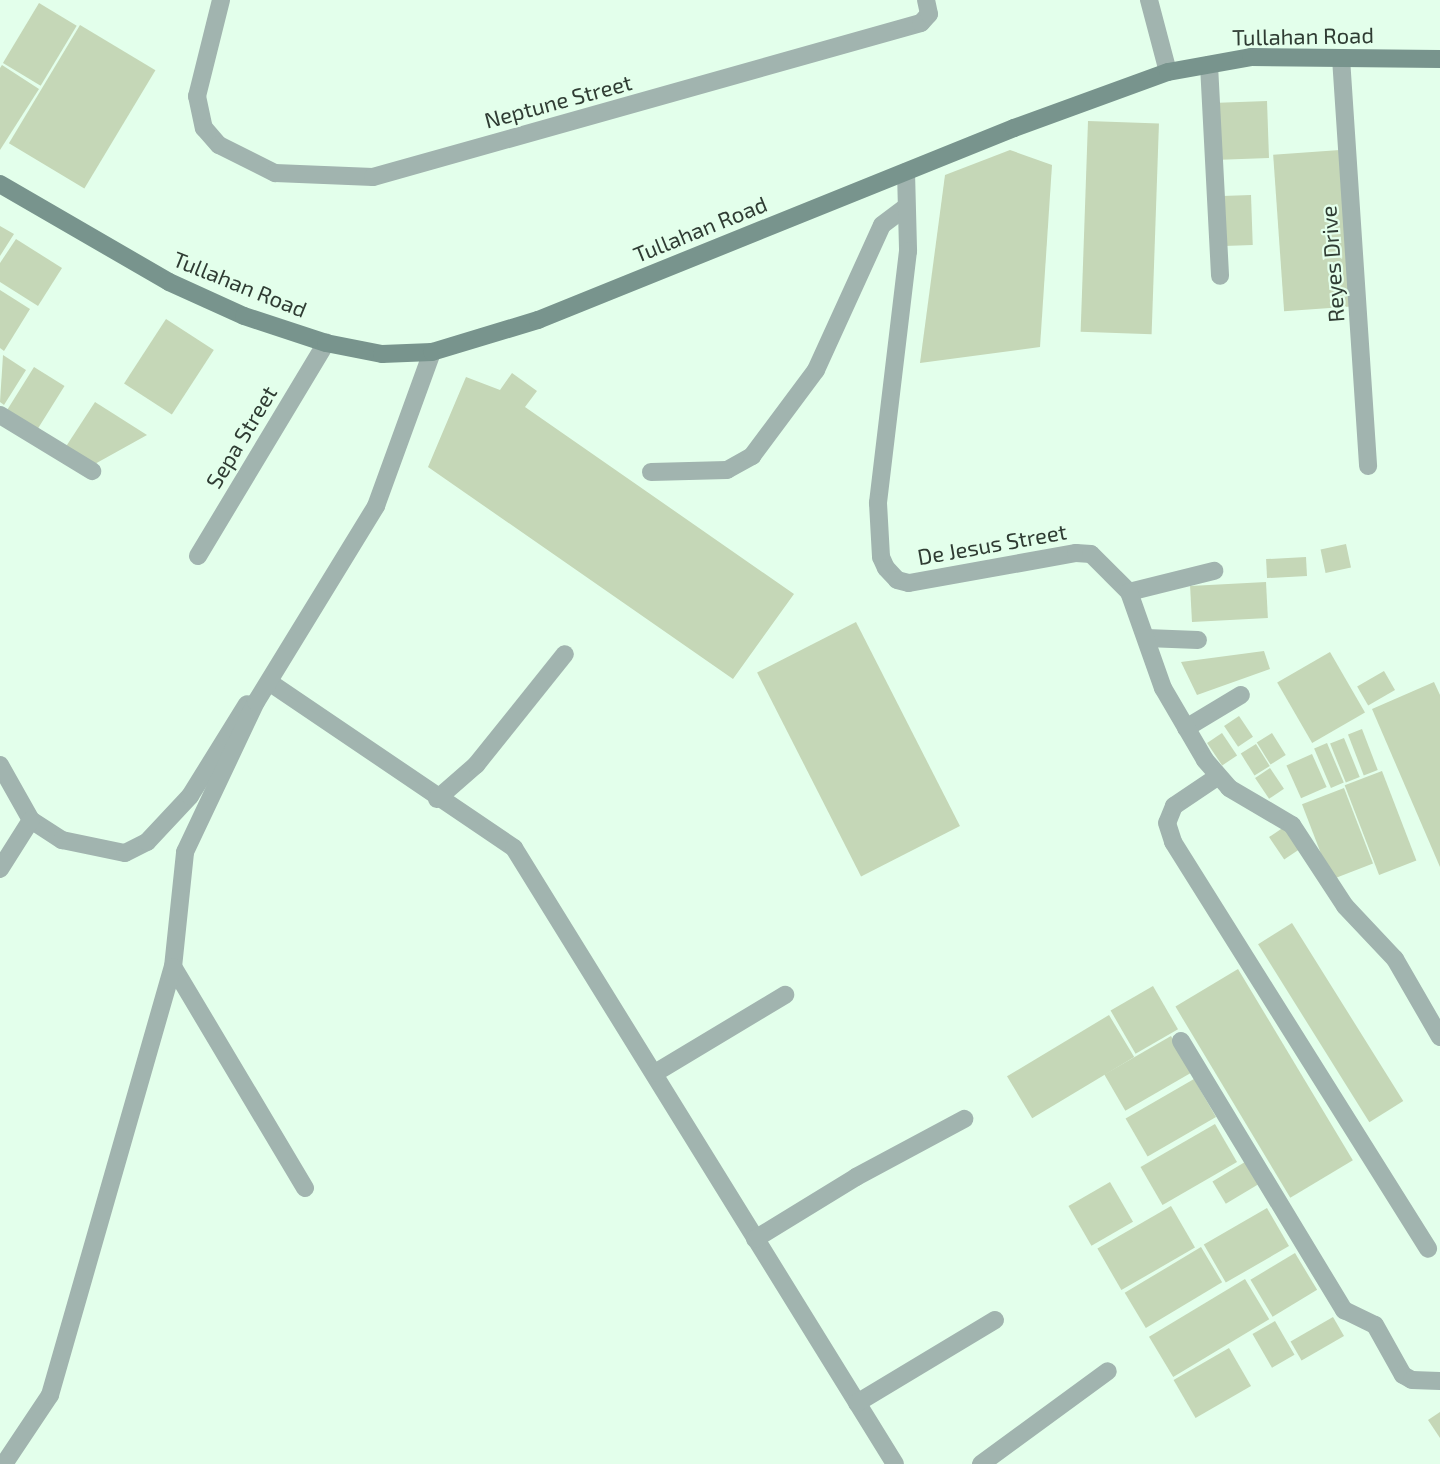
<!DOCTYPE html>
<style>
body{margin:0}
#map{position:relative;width:1440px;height:1464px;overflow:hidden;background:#e3ffeb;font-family:"Exo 2",sans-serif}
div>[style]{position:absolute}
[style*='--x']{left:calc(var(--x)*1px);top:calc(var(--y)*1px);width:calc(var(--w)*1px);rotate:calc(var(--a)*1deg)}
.building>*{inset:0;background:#c5d7b7;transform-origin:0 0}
.lane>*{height:18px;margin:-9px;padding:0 9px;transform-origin:9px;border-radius:9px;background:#a1b4af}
.street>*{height:18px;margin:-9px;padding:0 9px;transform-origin:9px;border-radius:9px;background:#a1b4af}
.secondary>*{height:18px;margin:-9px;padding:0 9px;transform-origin:9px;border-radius:9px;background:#78948d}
span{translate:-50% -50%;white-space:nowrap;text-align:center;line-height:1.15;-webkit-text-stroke:4.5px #e3ffeb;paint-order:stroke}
.street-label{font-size:22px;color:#2f3c33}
</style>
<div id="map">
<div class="building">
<div style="left:39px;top:3px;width:44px;height:70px;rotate:31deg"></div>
<div style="left:80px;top:25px;width:88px;height:138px;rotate:31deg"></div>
<div style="clip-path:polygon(2px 65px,39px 89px,0 150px,0 68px)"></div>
<div style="left:1267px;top:101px;width:57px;height:48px;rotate:88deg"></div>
<div style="left:1088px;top:121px;width:71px;height:211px;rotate:2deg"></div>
<div style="clip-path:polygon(1010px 150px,1052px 165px,1040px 347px,920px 363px,945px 175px)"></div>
<div style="left:1340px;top:150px;width:157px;height:67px;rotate:86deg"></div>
<div style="left:1251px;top:195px;width:50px;height:29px;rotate:88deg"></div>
<div style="clip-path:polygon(0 226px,14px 234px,0 256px)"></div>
<div style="clip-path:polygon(16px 239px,62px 268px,38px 306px,0 282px,0 263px)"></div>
<div style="clip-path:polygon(0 290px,30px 309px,4px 351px,0 348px)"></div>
<div style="left:166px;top:319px;width:57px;height:77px;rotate:33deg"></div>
<div style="clip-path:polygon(3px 355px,26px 370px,4px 405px,0 402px)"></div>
<div style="left:34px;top:367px;width:36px;height:51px;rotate:32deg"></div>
<div style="clip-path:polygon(512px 373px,537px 391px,525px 407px,794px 594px,733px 679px,428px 467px,466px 377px,500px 390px)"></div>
<div style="clip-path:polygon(95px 402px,147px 435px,93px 465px,65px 448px)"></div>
<div style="left:1346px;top:544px;width:24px;height:26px;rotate:78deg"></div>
<div style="left:1306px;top:557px;width:19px;height:40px;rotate:87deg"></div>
<div style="left:1266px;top:582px;width:36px;height:76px;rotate:87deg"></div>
<div style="left:856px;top:622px;width:229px;height:111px;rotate:63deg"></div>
<div style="clip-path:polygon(1264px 651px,1270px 669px,1197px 695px,1181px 662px)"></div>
<div style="left:1330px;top:652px;width:70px;height:61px;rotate:60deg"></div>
<div style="left:1384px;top:671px;width:22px;height:31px;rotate:60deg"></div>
<div style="clip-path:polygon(1434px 682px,1440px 695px,1440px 867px,1372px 709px)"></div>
<div style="left:1239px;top:716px;width:25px;height:18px;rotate:56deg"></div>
<div style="left:1362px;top:729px;width:44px;height:15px;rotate:69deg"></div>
<div style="left:1222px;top:733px;width:27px;height:18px;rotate:56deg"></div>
<div style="left:1272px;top:733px;width:26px;height:18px;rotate:58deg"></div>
<div style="left:1344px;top:738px;width:42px;height:15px;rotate:68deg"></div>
<div style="left:1327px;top:743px;width:43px;height:14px;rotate:67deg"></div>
<div style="left:1256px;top:744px;width:26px;height:18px;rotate:58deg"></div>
<div style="left:1312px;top:754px;width:36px;height:28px;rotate:66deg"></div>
<div style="left:1270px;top:768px;width:25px;height:18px;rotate:56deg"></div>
<div style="left:1382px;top:771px;width:96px;height:40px;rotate:69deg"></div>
<div style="left:1344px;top:788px;width:81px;height:45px;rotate:69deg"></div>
<div style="left:1284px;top:827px;width:27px;height:18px;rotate:56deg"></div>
<div style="left:1292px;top:923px;width:210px;height:40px;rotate:58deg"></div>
<div style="left:1238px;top:969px;width:223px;height:73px;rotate:59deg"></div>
<div style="left:1153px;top:986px;width:50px;height:49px;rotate:60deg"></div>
<div style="left:1109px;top:1015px;width:49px;height:119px;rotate:59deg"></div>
<div style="left:1171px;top:1036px;width:42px;height:77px;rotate:60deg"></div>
<div style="left:1194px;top:1079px;width:44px;height:79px;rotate:60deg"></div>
<div style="left:1215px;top:1124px;width:44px;height:86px;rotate:60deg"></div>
<div style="left:1245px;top:1162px;width:26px;height:38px;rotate:59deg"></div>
<div style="left:1110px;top:1182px;width:46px;height:48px;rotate:60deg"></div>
<div style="left:1171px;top:1206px;width:48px;height:85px;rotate:60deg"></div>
<div style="left:1267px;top:1208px;width:44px;height:73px;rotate:60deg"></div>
<div style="left:1201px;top:1247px;width:41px;height:89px;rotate:59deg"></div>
<div style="left:1295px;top:1253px;width:43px;height:52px;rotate:59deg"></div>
<div style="left:1245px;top:1279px;width:47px;height:112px;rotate:59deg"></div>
<div style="left:1333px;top:1317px;width:22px;height:49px;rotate:60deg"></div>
<div style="left:1275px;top:1321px;width:39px;height:26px;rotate:60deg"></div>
<div style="left:1229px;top:1348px;width:44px;height:64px;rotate:60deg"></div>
<div style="clip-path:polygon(1440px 1412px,1440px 1438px,1428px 1420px)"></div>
</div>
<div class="lane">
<div style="--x:1209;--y:65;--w:211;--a:87"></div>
<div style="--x:651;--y:472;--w:76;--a:-1.5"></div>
<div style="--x:727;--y:470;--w:29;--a:-29"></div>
<div style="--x:752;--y:456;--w:107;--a:-53.3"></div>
<div style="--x:816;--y:370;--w:159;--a:-65.5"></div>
<div style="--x:882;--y:225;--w:30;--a:-37"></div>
<div style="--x:1129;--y:592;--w:88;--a:-13.9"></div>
<div style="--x:1146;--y:638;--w:52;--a:2.2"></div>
<div style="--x:269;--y:682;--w:296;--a:34.1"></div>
<div style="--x:514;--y:848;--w:724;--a:58.26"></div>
<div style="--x:1186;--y:728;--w:64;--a:-31"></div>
<div style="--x:0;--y:765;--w:63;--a:60.6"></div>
<div style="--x:31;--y:820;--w:37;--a:33"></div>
<div style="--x:62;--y:840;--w:64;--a:11.7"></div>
<div style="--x:125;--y:853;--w:25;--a:-27"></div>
<div style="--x:147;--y:842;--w:63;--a:-46.9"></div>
<div style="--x:190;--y:796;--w:108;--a:-58.2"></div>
<div style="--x:1217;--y:777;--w:52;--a:146"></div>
<div style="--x:1174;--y:806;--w:18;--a:112"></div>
<div style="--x:1167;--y:823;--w:20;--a:72"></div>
<div style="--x:1173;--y:842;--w:480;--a:57.9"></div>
<div style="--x:1229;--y:788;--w:73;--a:30.4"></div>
<div style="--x:1292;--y:825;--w:97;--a:56.8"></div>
<div style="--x:1345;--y:906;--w:73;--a:46.7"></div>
<div style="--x:1395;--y:959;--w:90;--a:60"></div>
<div style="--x:437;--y:799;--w:52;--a:-41.1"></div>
<div style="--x:476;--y:765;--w:142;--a:-51.3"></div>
<div style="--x:0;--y:869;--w:58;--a:-57.7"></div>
<div style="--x:655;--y:1073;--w:152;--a:-31"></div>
<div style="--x:305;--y:1188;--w:257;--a:-120.8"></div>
<div style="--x:173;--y:967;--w:116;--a:-84"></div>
<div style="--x:185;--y:852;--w:166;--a:-64.7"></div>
<div style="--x:256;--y:702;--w:230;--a:-58.5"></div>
<div style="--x:376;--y:506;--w:164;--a:-70"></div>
<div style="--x:755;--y:1239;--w:119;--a:-31.5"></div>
<div style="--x:856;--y:1177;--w:123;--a:-28.2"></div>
<div style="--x:857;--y:1403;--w:161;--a:-31"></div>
<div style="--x:4;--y:1464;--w:83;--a:-56.3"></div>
<div style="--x:50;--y:1395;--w:445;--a:-74"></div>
<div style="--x:981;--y:1464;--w:157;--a:-36.2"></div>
</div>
<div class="street">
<div style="--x:221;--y:0;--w:99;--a:104"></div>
<div style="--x:197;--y:96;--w:33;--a:78"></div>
<div style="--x:204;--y:128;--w:23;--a:49"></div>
<div style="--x:219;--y:145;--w:63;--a:26.6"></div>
<div style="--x:275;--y:173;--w:98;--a:2.3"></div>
<div style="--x:373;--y:177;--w:569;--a:-15.7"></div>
<div style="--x:921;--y:23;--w:12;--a:-48"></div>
<div style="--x:929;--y:14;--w:14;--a:-102"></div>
<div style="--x:1149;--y:0;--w:74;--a:75.2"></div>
<div style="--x:1341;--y:58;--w:409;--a:86.2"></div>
<div style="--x:906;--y:172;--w:79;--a:88.5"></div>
<div style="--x:908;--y:251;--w:254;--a:96.8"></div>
<div style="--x:878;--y:503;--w:54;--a:86.8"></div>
<div style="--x:881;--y:557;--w:12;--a:66"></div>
<div style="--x:886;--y:568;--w:16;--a:47"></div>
<div style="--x:897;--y:580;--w:12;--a:14"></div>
<div style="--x:909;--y:583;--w:170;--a:-10.2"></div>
<div style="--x:1076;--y:553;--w:15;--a:4"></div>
<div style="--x:1091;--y:554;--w:54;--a:45"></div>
<div style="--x:1129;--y:592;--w:102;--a:70.5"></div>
<div style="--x:1163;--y:688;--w:83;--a:59.7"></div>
<div style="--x:1205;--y:760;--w:37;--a:49"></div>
<div style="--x:0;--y:415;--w:108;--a:31.3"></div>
<div style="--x:198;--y:556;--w:249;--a:-59"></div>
<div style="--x:1181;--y:1041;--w:315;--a:58.8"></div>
<div style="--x:1344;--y:1310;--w:34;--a:26"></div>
<div style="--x:1375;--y:1325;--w:57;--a:60.8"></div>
<div style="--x:1403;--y:1375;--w:10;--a:29"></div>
<div style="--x:1412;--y:1380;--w:28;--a:2"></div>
</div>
<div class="secondary">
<div style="--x:0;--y:184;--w:195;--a:30.1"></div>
<div style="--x:169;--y:282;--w:82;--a:24.4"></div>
<div style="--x:244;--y:316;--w:86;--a:18.2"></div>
<div style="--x:326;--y:343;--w:57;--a:11.1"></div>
<div style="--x:382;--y:354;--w:50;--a:-2.3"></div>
<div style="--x:432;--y:352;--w:111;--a:-16.8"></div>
<div style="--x:538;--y:320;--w:513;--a:-21.97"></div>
<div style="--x:1014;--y:128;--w:164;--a:-20"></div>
<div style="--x:1168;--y:72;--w:84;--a:-10.2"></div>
<div style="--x:1251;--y:57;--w:189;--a:0.6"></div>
</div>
<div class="street-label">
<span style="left:1303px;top:36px;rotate:-1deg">Tullahan Road</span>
<span style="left:558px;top:101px;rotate:-15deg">Neptune Street</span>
<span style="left:700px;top:229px;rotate:-22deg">Tullahan Road</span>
<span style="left:1332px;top:264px;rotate:-94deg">Reyes Drive</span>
<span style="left:240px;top:284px;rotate:22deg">Tullahan Road</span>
<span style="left:241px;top:437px;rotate:-59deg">Sepa Street</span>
<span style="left:992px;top:544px;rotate:-10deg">De Jesus Street</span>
</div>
</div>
